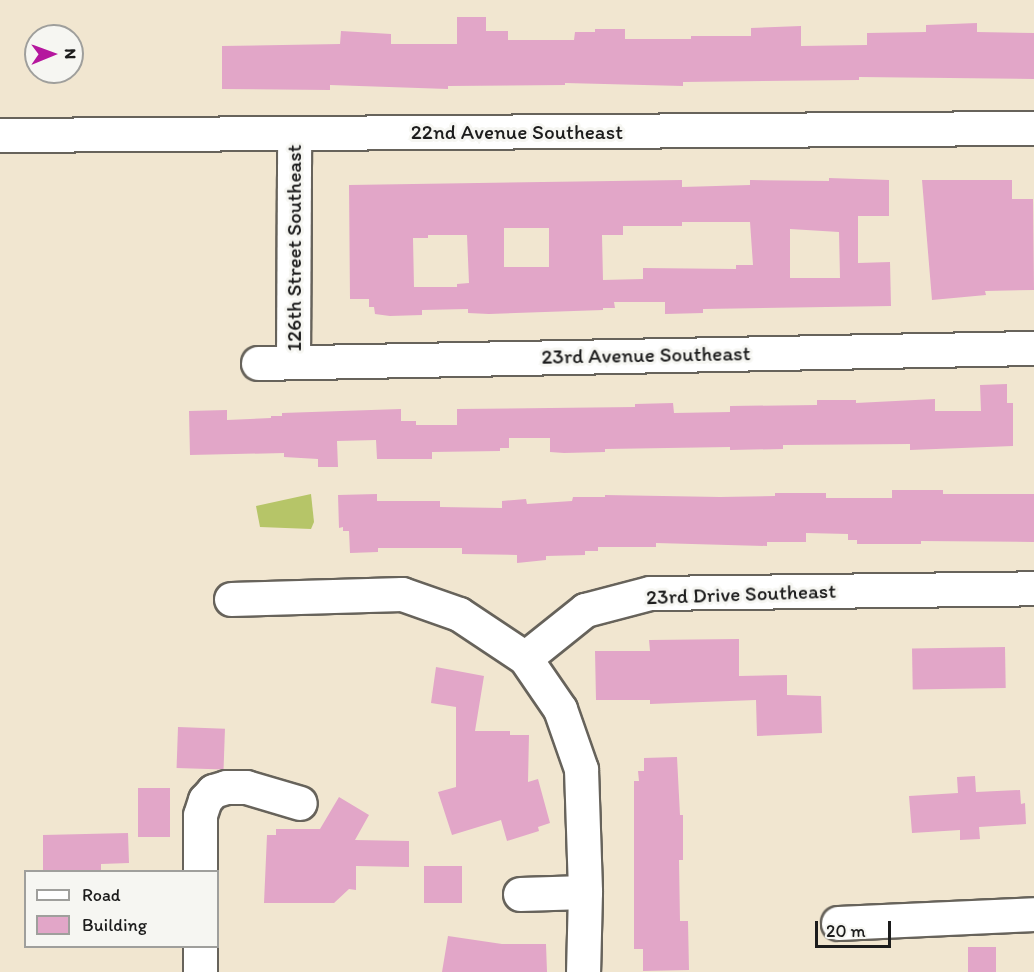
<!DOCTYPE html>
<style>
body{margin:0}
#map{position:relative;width:1034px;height:972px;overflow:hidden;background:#f1e6d0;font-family:Itim,sans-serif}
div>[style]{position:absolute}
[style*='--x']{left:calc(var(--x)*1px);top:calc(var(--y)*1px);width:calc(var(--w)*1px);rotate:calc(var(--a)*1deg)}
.green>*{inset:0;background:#b6c568}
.building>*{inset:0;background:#e2a6c8;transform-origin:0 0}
.roads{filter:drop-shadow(2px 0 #67635b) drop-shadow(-2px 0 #67635b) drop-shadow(0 2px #67635b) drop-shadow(0 -2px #67635b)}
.minor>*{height:33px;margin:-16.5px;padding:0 16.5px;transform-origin:16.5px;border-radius:16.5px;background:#fff}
span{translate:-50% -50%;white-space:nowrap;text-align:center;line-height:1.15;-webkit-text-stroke:6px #f6f6f2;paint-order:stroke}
.street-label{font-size:21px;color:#1c1c1c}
.legend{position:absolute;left:24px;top:870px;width:195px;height:78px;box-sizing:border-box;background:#f6f6f2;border:2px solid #9f9f9c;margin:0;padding:8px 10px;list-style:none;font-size:18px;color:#1c1c1c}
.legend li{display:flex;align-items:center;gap:12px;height:30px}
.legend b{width:30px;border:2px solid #9f9f9c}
.north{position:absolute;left:24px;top:24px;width:60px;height:60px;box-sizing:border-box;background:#f6f6f2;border:2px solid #9f9f9c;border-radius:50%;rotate:89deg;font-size:16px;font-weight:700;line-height:24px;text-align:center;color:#1c1c1c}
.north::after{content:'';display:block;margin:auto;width:21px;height:27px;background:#b5179e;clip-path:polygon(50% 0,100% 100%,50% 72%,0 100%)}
.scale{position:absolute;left:815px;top:921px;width:76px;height:27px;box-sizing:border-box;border:3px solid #1c1c1c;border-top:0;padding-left:8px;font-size:18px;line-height:21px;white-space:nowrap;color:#1c1c1c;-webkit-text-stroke:4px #f6f6f2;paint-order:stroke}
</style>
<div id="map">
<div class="green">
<div style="clip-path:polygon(311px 494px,314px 522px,311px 529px,260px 527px,256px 506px)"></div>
</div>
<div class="building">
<div style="clip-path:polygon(457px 17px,486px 17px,486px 31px,508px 31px,508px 40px,574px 40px,575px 32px,595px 32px,595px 29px,625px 29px,625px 39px,691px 39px,691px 36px,751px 36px,751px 28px,801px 26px,801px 46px,867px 45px,867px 33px,926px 32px,926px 25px,977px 23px,977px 32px,1034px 33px,1034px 79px,859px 77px,859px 80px,683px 82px,683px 86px,565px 83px,565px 85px,448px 86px,448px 89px,330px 85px,330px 90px,222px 89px,222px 46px,340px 44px,341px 31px,391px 34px,391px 44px,457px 44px)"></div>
<div style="clip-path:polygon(evenodd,829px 178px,889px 180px,889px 216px,858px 216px,858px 263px,890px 262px,891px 306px,703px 309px,703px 313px,665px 314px,665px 302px,614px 302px,615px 308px,603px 308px,603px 310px,489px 314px,468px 313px,468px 309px,422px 310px,422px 315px,390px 316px,375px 314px,374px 307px,369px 307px,369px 299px,350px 299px,349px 185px,682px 180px,682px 187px,750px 185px,750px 180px,829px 181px,829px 178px,682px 222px,750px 222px,753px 265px,736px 265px,736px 269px,643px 268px,643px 279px,603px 280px,602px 235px,623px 235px,623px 226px,682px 226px,682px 222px,829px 178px,504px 228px,549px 228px,549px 267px,504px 267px,504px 228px,829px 178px,790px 229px,839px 232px,840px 278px,790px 278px,790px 229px,829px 178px,428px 235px,467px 235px,469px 283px,457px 284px,457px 287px,414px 287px,413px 238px,428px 238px,428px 235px)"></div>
<div style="clip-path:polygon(922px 180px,1012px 180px,1012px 199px,1033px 199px,1034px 290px,985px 291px,986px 295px,932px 300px)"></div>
<div style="clip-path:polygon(1007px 384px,1007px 403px,1013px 403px,1013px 446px,910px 450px,910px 444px,783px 445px,783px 449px,730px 450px,730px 447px,605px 449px,605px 452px,564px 453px,550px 452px,550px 438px,509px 438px,509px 448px,500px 448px,500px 451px,432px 452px,432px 459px,377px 459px,376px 440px,337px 441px,338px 467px,318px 467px,318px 459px,284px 457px,284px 453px,190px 455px,189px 411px,227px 410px,227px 420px,271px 418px,271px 416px,282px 416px,282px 413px,401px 409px,401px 421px,416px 421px,416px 425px,457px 425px,457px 409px,635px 407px,635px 404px,673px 403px,674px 413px,730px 412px,730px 406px,817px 405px,817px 400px,856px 400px,856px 403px,935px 399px,935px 411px,981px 411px,980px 385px)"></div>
<div style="clip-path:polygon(892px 490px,943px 490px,943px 494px,1034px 494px,1034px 542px,921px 541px,921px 544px,857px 544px,857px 540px,848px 540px,848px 534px,806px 533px,806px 542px,767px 542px,767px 546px,656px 543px,656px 547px,598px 547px,598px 551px,585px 551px,585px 555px,546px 556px,546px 560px,517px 563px,517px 555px,462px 554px,462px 548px,378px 548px,378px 552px,350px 553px,349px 531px,343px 531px,343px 527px,339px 528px,338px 495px,377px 494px,377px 501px,440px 501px,440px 507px,502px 508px,502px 501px,526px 499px,527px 504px,572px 501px,573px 497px,605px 497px,605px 495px,720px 497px,775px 496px,775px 493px,826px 493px,826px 498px,892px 498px)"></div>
<div style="clip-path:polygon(739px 639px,739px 676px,787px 675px,787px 695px,821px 696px,822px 733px,757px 736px,756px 700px,650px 704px,650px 700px,596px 700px,595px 651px,650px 651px,649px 640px)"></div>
<div style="left:1005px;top:647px;width:41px;height:93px;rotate:89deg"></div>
<div style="clip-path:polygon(436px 667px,484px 676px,475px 731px,510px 731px,510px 735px,529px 735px,528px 782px,538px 779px,550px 823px,538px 827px,539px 831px,507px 841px,501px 820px,452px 835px,438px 792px,456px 787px,456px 707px,431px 703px)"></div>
<div style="left:178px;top:727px;width:47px;height:41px;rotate:2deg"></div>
<div style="clip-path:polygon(677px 757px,680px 815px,683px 815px,683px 860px,679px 860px,680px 921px,688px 921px,689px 970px,643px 971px,643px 949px,634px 949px,634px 781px,639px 781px,638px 771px,644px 771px,644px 758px)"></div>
<div style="clip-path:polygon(975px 776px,976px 792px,1020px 790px,1021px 804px,1025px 803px,1026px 824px,979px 827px,980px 839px,960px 840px,960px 830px,912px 833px,909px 796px,958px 793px,957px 777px)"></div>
<div style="left:138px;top:788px;width:32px;height:49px"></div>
<div style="clip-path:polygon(339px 797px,369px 815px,355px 840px,409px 841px,409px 867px,356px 866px,356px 890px,349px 889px,334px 903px,264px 903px,267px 835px,276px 835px,276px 829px,320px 829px)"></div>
<div style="clip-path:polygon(128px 833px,129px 863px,101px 864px,101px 872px,43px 872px,43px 835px)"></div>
<div style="left:424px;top:866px;width:38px;height:37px"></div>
<div style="clip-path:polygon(448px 936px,502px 944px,546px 944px,547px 972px,442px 972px)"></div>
<div style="left:996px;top:947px;width:25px;height:28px;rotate:90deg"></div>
</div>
<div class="roads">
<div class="minor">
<div style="--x:0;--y:135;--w:1034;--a:-0.39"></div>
<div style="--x:293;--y:362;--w:228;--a:-89.7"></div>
<div style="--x:258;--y:363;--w:776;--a:-1.11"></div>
<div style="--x:231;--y:599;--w:171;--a:-1.7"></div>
<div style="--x:402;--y:594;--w:60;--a:19.3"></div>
<div style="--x:459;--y:614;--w:79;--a:33.7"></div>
<div style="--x:525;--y:658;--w:77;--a:-38.7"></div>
<div style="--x:585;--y:610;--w:67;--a:-14.7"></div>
<div style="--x:650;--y:593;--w:384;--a:-0.7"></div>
<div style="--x:525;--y:658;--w:62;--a:55.5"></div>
<div style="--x:560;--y:709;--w:64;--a:70.7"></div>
<div style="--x:581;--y:769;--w:123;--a:88.1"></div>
<div style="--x:585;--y:892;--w:80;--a:91.4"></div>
<div style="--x:200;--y:872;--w:57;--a:-90"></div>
<div style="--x:200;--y:815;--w:16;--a:-72"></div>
<div style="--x:205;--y:800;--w:12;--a:-48"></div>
<div style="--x:213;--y:791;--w:14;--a:-17"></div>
<div style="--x:226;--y:787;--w:20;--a:0"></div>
<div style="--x:246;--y:787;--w:56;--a:16.5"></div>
<div style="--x:520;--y:894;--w:65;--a:-1.8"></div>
<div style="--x:838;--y:923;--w:196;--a:-2.6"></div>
<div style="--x:200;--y:972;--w:26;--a:-90"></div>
</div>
</div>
<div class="street-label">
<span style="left:517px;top:132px">22nd Avenue Southeast</span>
<span style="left:294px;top:248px;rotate:-90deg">126th Street Southeast</span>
<span style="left:646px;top:355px;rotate:-1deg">23rd Avenue Southeast</span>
<span style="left:741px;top:594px;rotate:-2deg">23rd Drive Southeast</span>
</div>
<ul class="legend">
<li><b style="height:8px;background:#fff"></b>Road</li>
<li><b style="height:16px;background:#e2a6c8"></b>Building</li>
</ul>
<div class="north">N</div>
<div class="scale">20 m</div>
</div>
